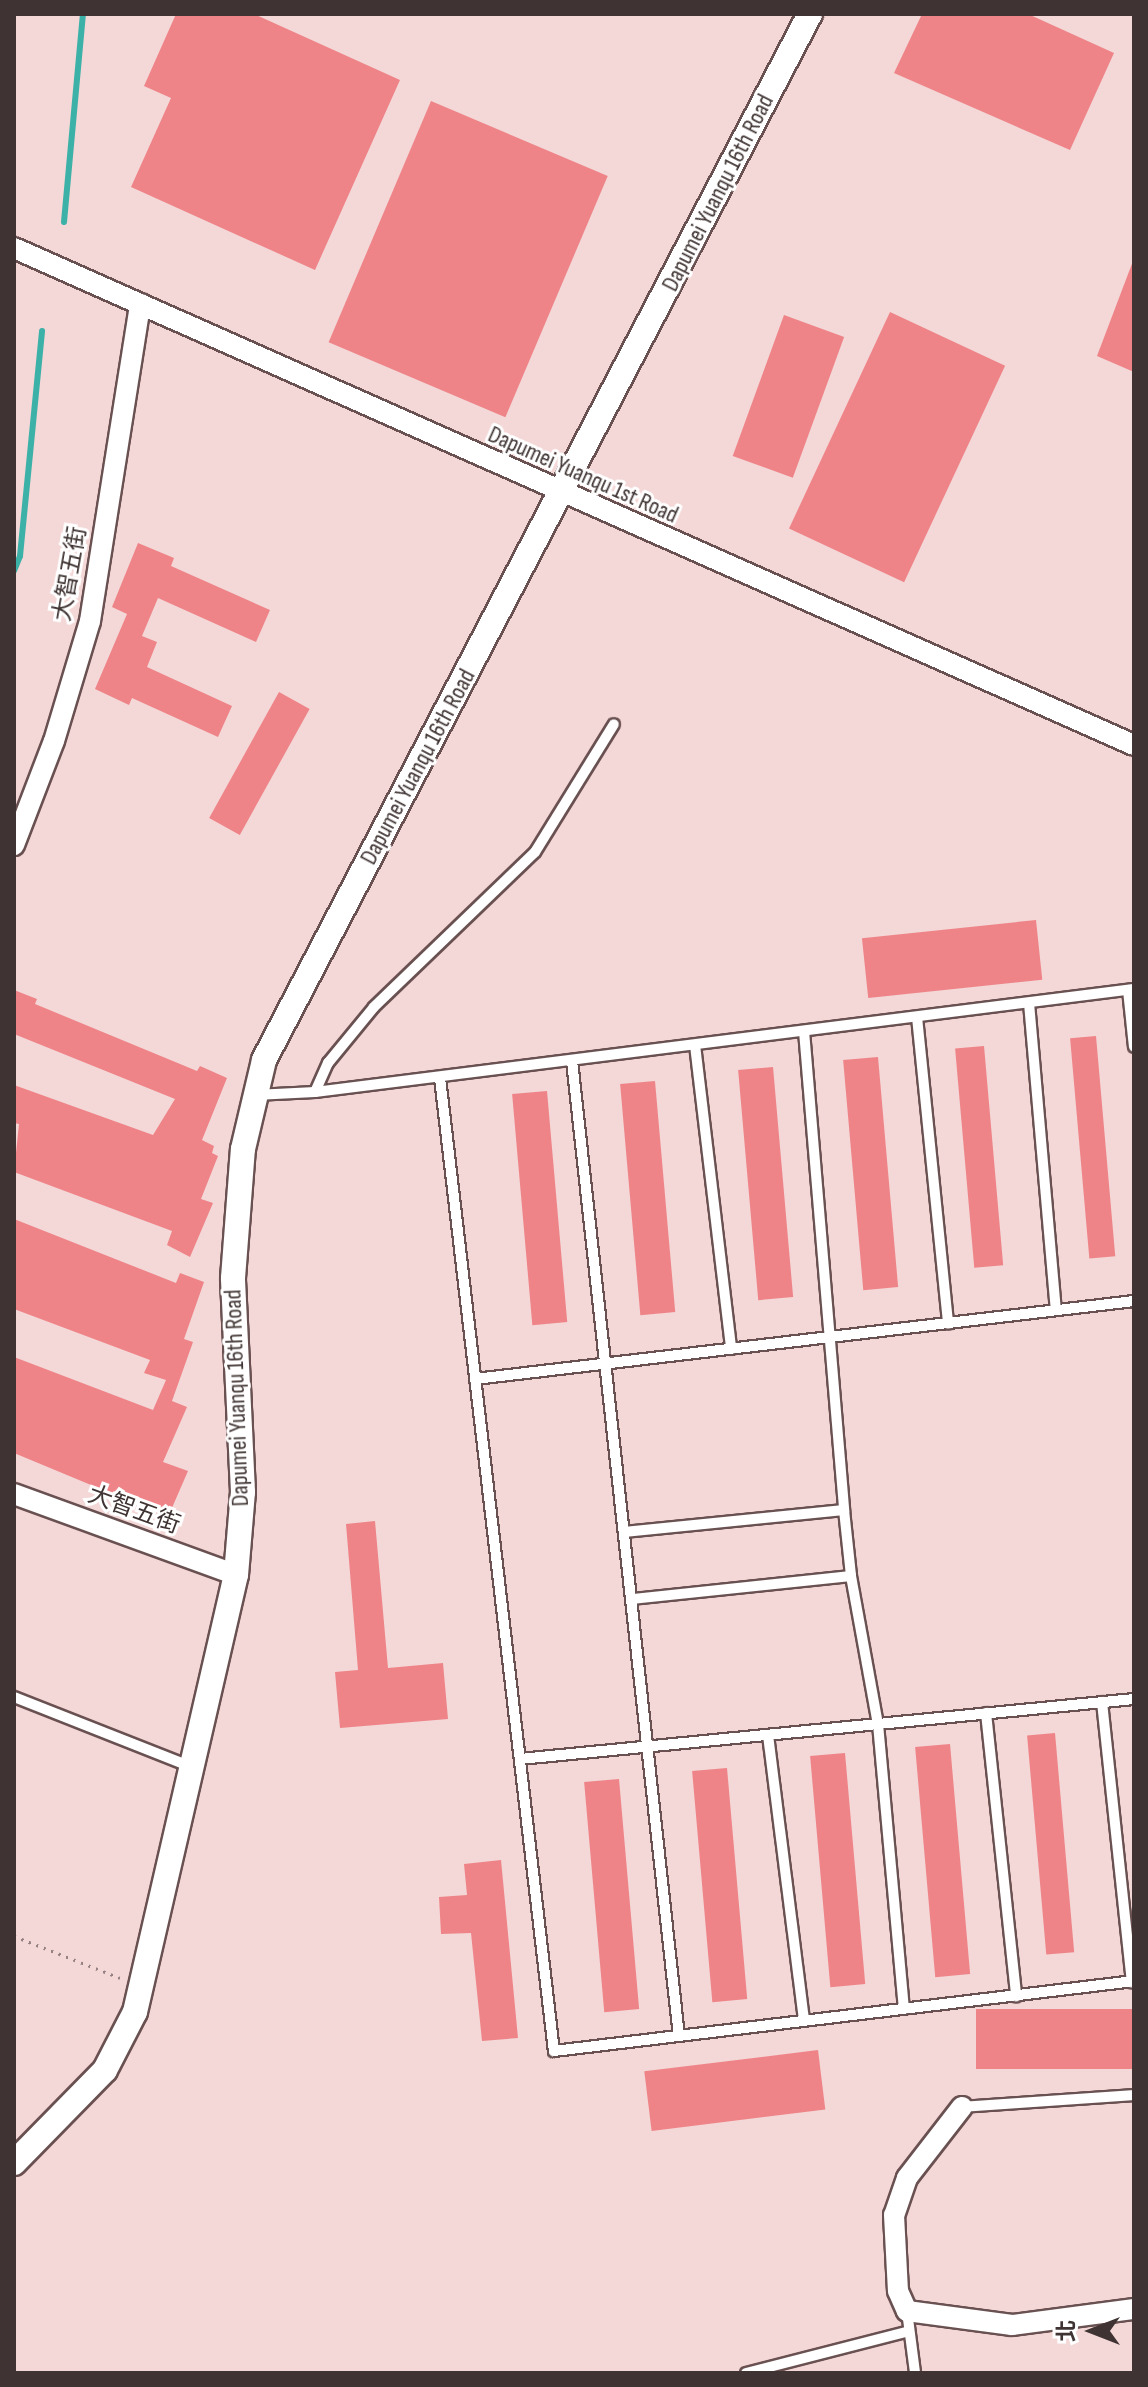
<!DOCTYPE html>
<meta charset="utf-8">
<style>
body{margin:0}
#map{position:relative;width:1148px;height:2387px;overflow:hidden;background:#f4d7d7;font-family:"Sofia Sans Condensed","Noto Sans TC",sans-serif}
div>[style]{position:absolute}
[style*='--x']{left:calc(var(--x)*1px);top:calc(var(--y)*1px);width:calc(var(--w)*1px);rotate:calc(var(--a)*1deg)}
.stream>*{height:6px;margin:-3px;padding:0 3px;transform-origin:3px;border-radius:3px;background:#3cb1a7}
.building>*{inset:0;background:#ee8488;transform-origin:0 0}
.path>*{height:3px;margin-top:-1.5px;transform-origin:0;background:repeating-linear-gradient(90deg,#958181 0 2px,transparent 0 8px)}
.roads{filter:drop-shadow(2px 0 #6a5151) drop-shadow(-2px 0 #6a5151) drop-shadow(0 2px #6a5151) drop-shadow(0 -2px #6a5151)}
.service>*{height:10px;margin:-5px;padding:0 5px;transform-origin:5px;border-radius:5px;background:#fff}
.minor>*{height:20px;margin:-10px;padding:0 10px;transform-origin:10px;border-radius:10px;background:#fff}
.tertiary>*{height:24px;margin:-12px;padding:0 12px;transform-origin:12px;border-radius:12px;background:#fff}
span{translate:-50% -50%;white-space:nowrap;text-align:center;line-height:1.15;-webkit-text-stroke:6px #fff;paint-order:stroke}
.street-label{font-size:24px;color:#3f3433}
.frame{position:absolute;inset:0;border:16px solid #3f3433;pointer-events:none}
.north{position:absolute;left:1052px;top:2291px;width:80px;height:80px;-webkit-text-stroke:6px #fff;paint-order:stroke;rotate:270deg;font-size:22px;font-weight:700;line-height:32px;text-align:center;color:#3f3433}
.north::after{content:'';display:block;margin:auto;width:28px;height:36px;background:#3f3433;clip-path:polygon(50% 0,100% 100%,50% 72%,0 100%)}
</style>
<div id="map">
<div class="stream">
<div style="--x:64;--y:222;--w:209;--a:-84.8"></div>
<div style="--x:14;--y:571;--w:16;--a:-68"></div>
<div style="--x:20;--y:556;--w:226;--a:-84.4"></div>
</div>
<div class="building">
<div style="clip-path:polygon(176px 14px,254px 14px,400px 80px,315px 270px,131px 187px,171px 98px,144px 86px)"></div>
<div style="clip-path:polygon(922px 14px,1028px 14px,1114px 53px,1070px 150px,894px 73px)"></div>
<div style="left:431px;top:101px;width:192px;height:262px;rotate:23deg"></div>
<div style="clip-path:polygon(1133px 261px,1134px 262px,1134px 372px,1097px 356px)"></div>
<div style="left:890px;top:312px;width:127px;height:239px;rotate:25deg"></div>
<div style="left:784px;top:315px;width:64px;height:150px;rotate:20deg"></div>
<div style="clip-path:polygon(138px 543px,174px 558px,171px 566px,270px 610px,256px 642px,158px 598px,142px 636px,157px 642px,147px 667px,232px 706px,218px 737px,132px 698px,129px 705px,95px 689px,127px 614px,112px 607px)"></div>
<div style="left:279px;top:692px;width:35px;height:144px;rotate:29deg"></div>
<div style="left:1036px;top:920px;width:60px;height:175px;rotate:84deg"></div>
<div style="clip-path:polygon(14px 990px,37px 999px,35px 1004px,197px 1071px,200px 1066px,227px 1078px,202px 1140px,214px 1146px,212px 1153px,218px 1156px,201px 1199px,213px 1203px,190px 1257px,167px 1245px,172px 1231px,14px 1172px,19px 1124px,14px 1123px,14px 1085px,153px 1135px,175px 1099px,14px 1034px)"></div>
<div style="left:1096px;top:1036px;width:221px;height:26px;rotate:85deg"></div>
<div style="left:984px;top:1046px;width:220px;height:29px;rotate:85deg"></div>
<div style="left:878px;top:1057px;width:231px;height:35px;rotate:85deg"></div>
<div style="left:773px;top:1067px;width:231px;height:35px;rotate:85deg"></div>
<div style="left:655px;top:1081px;width:232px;height:35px;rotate:85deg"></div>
<div style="left:547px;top:1091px;width:232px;height:35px;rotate:85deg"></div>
<div style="clip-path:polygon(14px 1219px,176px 1283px,180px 1273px,204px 1282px,184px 1339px,193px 1342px,172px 1401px,187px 1407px,163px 1462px,188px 1471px,168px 1517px,14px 1453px,14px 1357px,153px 1410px,166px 1380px,144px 1373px,150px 1360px,14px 1309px)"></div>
<div style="clip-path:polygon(375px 1521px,388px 1668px,443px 1663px,448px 1719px,340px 1728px,335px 1672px,358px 1670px,346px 1524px)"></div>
<div style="left:1055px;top:1733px;width:220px;height:28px;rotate:85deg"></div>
<div style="left:950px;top:1744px;width:231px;height:35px;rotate:85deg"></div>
<div style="left:845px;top:1753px;width:232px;height:35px;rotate:85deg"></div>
<div style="left:727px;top:1768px;width:232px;height:35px;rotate:85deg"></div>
<div style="left:619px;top:1779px;width:231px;height:35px;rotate:85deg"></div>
<div style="clip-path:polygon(501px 1860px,518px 2038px,482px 2041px,471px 1933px,441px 1934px,439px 1897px,467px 1895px,464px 1864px)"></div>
<div style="left:1134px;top:2009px;width:60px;height:158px;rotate:90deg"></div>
<div style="left:818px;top:2050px;width:60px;height:175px;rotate:83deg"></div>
</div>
<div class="path">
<div style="--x:14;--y:1936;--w:114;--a:21.6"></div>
</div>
<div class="roads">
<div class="service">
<div style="--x:1128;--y:990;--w:57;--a:84"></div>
<div style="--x:1029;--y:1003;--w:308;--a:85"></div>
<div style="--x:917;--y:1017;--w:308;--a:84.2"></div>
<div style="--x:804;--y:1031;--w:481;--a:85.2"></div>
<div style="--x:695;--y:1045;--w:306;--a:83.2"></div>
<div style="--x:572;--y:1061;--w:981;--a:83.74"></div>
<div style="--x:440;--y:1078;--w:980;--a:83.32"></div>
<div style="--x:554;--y:2051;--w:584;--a:-6.88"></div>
<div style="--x:315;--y:1092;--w:825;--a:-7.17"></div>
<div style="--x:255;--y:1095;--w:60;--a:-2.9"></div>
<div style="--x:315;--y:1092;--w:32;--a:-66"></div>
<div style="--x:328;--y:1063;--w:72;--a:-50.6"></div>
<div style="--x:374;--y:1007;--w:223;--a:-43.9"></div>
<div style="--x:535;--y:852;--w:150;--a:-58.3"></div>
<div style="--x:475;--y:1379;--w:664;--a:-6.75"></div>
<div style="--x:624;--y:1532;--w:221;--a:-5.7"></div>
<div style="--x:844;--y:1510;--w:66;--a:83.9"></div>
<div style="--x:851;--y:1576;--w:221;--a:174"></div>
<div style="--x:851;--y:1576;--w:150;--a:79.7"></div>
<div style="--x:878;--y:1724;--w:286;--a:84.8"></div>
<div style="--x:14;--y:1697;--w:188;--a:21.5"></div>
<div style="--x:1102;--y:1702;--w:282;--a:83.9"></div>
<div style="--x:986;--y:1713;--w:285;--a:83.9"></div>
<div style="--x:768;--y:1735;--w:288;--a:82.8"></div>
<div style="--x:520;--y:1759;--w:617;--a:-5.58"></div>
<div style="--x:962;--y:2107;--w:172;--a:-4"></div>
<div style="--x:907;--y:2311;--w:63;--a:82.6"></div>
<div style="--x:746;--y:2373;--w:168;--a:-14.4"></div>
</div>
<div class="minor">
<div style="--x:14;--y:248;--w:1225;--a:23.93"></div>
<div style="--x:14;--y:845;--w:111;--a:-69"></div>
<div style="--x:54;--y:741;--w:125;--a:-73.3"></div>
<div style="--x:90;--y:621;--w:321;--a:-81"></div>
<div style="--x:14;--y:1494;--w:236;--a:20"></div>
<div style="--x:962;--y:2107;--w:90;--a:127.8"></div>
<div style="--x:907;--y:2178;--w:39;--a:109"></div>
<div style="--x:894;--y:2215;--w:76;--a:87"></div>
<div style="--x:898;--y:2291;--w:22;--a:66"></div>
<div style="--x:907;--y:2311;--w:106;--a:7.6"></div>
<div style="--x:1012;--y:2325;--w:123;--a:-7.5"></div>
</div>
<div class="tertiary">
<div style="--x:14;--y:2163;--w:130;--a:-45.6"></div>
<div style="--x:105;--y:2070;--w:65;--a:-62.7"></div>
<div style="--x:135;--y:2012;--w:449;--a:-77"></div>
<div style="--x:236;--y:1575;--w:83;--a:-85.2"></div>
<div style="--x:243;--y:1492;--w:214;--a:-92.7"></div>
<div style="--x:233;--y:1278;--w:129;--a:-85.6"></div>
<div style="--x:243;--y:1149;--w:91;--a:-76.7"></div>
<div style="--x:264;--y:1060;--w:1180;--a:-62.44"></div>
</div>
</div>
<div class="street-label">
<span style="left:718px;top:193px;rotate:-63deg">Dapumei Yuanqu 16th Road</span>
<span style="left:583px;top:475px;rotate:24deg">Dapumei Yuanqu 1st Road</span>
<span style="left:70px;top:574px;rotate:-80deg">大智五街</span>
<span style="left:418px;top:767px;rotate:-62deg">Dapumei Yuanqu 16th Road</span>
<span style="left:237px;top:1398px;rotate:-92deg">Dapumei Yuanqu 16th Road</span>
<span style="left:134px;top:1510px;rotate:20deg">大智五街</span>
</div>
<div class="frame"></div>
<div class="north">北</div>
</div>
